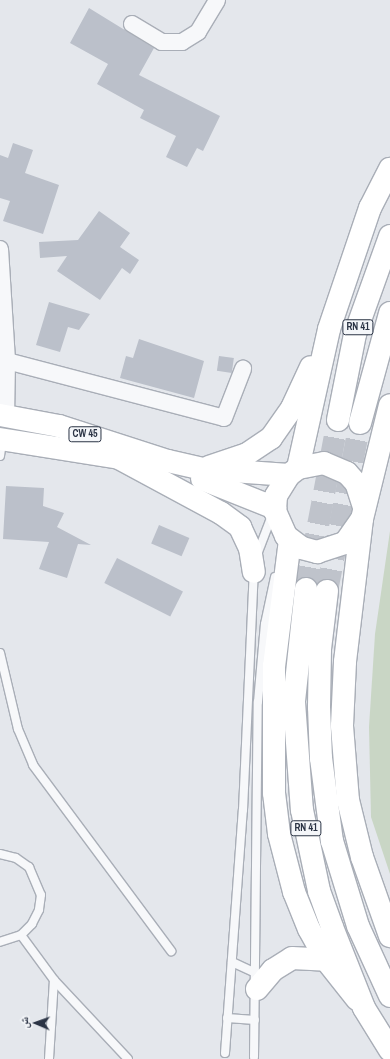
<!DOCTYPE html>
<meta charset="utf-8">
<style>
body{margin:0}
#map{position:relative;width:390px;height:1059px;overflow:hidden;background:#e4e7ec;font-family:"Archivo Narrow","Noto Naskh Arabic",sans-serif}
div>[style]{position:absolute}
[style*='--x']{left:calc(var(--x)*1px);top:calc(var(--y)*1px);width:calc(var(--w)*1px);rotate:calc(var(--a)*1deg)}
.green>*{inset:0;background:#c9d6c5}
.building>*{inset:0;background:#bbc0ca;transform-origin:0 0}
.highway-tunnel>*{height:22px;margin-top:-11px;transform-origin:0;background:repeating-linear-gradient(90deg,#bfc3cb 0 22px,transparent 0 33px)}
.roads{filter:drop-shadow(1px 0 #a9aeb7) drop-shadow(-1px 0 #a9aeb7) drop-shadow(0 1px #a9aeb7) drop-shadow(0 -1px #a9aeb7)}
.lane>*{height:8px;margin:-4px;padding:0 4px;transform-origin:4px;border-radius:4px;background:#f7f8fa}
.street>*{height:16px;margin:-8px;padding:0 8px;transform-origin:8px;border-radius:8px;background:#f7f8fa}
.primary>*{height:22px;margin:-11px;padding:0 11px;transform-origin:11px;border-radius:11px;background:#fff}
.highway>*{height:22px;margin:-11px;padding:0 11px;transform-origin:11px;border-radius:11px;background:#fff}
span{translate:-50% -50%;white-space:nowrap;text-align:center;line-height:1.15;-webkit-text-stroke:4px #f4f6f9;paint-order:stroke}
.shield-label span{padding:1px 3px;background:#f4f6f9;border:1px solid;border-radius:3px;-webkit-text-stroke-width:0}
.shield-label{font-size:10px;color:#2b3445;font-weight:700}
.north{position:absolute;left:16px;top:1003px;width:40px;height:40px;-webkit-text-stroke:3px #f4f6f9;paint-order:stroke;rotate:272deg;font-size:11px;font-weight:700;line-height:16px;text-align:center;color:#2b3445}
.north::after{content:'';display:block;margin:auto;width:14px;height:18px;background:#2b3445;clip-path:polygon(50% 0,100% 100%,50% 72%,0 100%)}
</style>
<div id="map">
<div class="green">
<div style="clip-path:polygon(390px 531px,390px 874px,371px 817px,369px 727px,375px 634px)"></div>
</div>
<div class="building">
<div style="clip-path:polygon(89px 8px,154px 48px,139px 75px,220px 116px,203px 151px,197px 148px,187px 167px,166px 157px,176px 136px,140px 118px,144px 110px,97px 84px,108px 64px,70px 43px)"></div>
<div style="clip-path:polygon(13px 143px,33px 150px,25px 173px,59px 185px,43px 234px,3px 221px,10px 201px,0 198px,0 155px,8px 158px)"></div>
<div style="clip-path:polygon(99px 211px,130px 233px,120px 247px,139px 260px,130px 274px,122px 268px,100px 300px,57px 271px,67px 256px,40px 258px,39px 242px,78px 240px)"></div>
<div style="clip-path:polygon(49px 302px,90px 314px,79px 330px,68px 327px,60px 352px,36px 345px)"></div>
<div style="clip-path:polygon(139px 339px,204px 361px,194px 398px,120px 378px,126px 356px,133px 358px)"></div>
<div style="left:219px;top:356px;width:15px;height:15px;rotate:8deg"></div>
<div style="clip-path:polygon(6px 486px,44px 488px,43px 506px,64px 513px,57px 527px,91px 545px,78px 544px,67px 578px,39px 569px,49px 542px,3px 539px)"></div>
<div style="left:159px;top:525px;width:33px;height:20px;rotate:23deg"></div>
<div style="left:117px;top:558px;width:74px;height:28px;rotate:27deg"></div>
</div>
<div class="highway-tunnel">
<div style="--x:306;--y:589;--w:172;--a:-79.3"></div>
<div style="--x:327;--y:591;--w:171;--a:-78.9"></div>
</div>
<div class="roads">
<div class="lane">
<div style="--x:0;--y:456;--w:15;--a:-82"></div>
<div style="--x:258;--y:552;--w:42;--a:-69"></div>
<div style="--x:0;--y:653;--w:78;--a:76.7"></div>
<div style="--x:18;--y:729;--w:39;--a:67"></div>
<div style="--x:33;--y:765;--w:232;--a:53.4"></div>
<div style="--x:0;--y:854;--w:16;--a:14"></div>
<div style="--x:16;--y:858;--w:16;--a:35"></div>
<div style="--x:29;--y:867;--w:30;--a:67"></div>
<div style="--x:41;--y:895;--w:15;--a:98"></div>
<div style="--x:39;--y:910;--w:16;--a:117"></div>
<div style="--x:32;--y:924;--w:16;--a:135"></div>
<div style="--x:21;--y:935;--w:22;--a:162"></div>
<div style="--x:21;--y:935;--w:56;--a:53.7"></div>
<div style="--x:54;--y:980;--w:108;--a:46.9"></div>
<div style="--x:232;--y:962;--w:33;--a:25"></div>
<div style="--x:227;--y:1018;--w:28;--a:4"></div>
<div style="--x:225;--y:1053;--w:244;--a:-85.8"></div>
<div style="--x:243;--y:810;--w:239;--a:-87.4"></div>
<div style="--x:254;--y:1057;--w:355;--a:-89.4"></div>
<div style="--x:258;--y:702;--w:78;--a:-84.9"></div>
<div style="--x:265;--y:624;--w:48;--a:-78"></div>
<div style="--x:49;--y:1059;--w:79;--a:-86.4"></div>
</div>
<div class="street">
<div style="--x:132;--y:24;--w:35;--a:31"></div>
<div style="--x:162;--y:42;--w:20;--a:0"></div>
<div style="--x:182;--y:42;--w:19;--a:-32"></div>
<div style="--x:198;--y:32;--w:37;--a:-59"></div>
<div style="--x:0;--y:249;--w:112;--a:86.4"></div>
<div style="--x:7;--y:361;--w:55;--a:91"></div>
<div style="--x:7;--y:361;--w:224;--a:14.7"></div>
<div style="--x:224;--y:418;--w:53;--a:-68.8"></div>
</div>
<div class="primary">
<div style="--x:0;--y:415;--w:60;--a:10.6"></div>
<div style="--x:59;--y:426;--w:114;--a:17.8"></div>
<div style="--x:168;--y:461;--w:37;--a:13"></div>
<div style="--x:204;--y:469;--w:85;--a:4"></div>
<div style="--x:0;--y:439;--w:121;--a:9"></div>
<div style="--x:117;--y:457;--w:118;--a:28.3"></div>
<div style="--x:221;--y:513;--w:24;--a:36"></div>
<div style="--x:240;--y:527;--w:23;--a:65"></div>
<div style="--x:250;--y:548;--w:24;--a:81"></div>
<div style="--x:209;--y:467;--w:40;--a:-18.9"></div>
<div style="--x:247;--y:454;--w:29;--a:-34"></div>
<div style="--x:271;--y:438;--w:37;--a:-55"></div>
<div style="--x:292;--y:408;--w:45;--a:-65.1"></div>
<div style="--x:298;--y:468;--w:142;--a:-77.4"></div>
<div style="--x:329;--y:329;--w:128;--a:-71.3"></div>
<div style="--x:370;--y:208;--w:44;--a:-62.9"></div>
<div style="--x:202;--y:479;--w:79;--a:21.7"></div>
<div style="--x:364;--y:507;--w:25;--a:-108"></div>
<div style="--x:356;--y:483;--w:13;--a:-132"></div>
<div style="--x:347;--y:473;--w:25;--a:-157"></div>
<div style="--x:324;--y:463;--w:26;--a:169"></div>
<div style="--x:298;--y:468;--w:11;--a:142"></div>
<div style="--x:289;--y:475;--w:25;--a:122"></div>
<div style="--x:276;--y:496;--w:15;--a:94"></div>
<div style="--x:275;--y:511;--w:27;--a:66"></div>
<div style="--x:286;--y:536;--w:20;--a:37"></div>
<div style="--x:302;--y:548;--w:16;--a:15"></div>
<div style="--x:317;--y:552;--w:29;--a:-18"></div>
<div style="--x:345;--y:543;--w:29;--a:-55"></div>
<div style="--x:362;--y:519;--w:117;--a:-76.2"></div>
<div style="--x:362;--y:519;--w:144;--a:96.8"></div>
<div style="--x:345;--y:662;--w:64;--a:92.7"></div>
<div style="--x:342;--y:726;--w:74;--a:85.4"></div>
<div style="--x:348;--y:800;--w:59;--a:76.2"></div>
<div style="--x:362;--y:857;--w:84;--a:70.5"></div>
<div style="--x:290;--y:540;--w:127;--a:97.2"></div>
<div style="--x:274;--y:666;--w:127;--a:90"></div>
<div style="--x:274;--y:793;--w:41;--a:83"></div>
<div style="--x:279;--y:834;--w:60;--a:75.5"></div>
<div style="--x:294;--y:892;--w:40;--a:68"></div>
<div style="--x:309;--y:929;--w:35;--a:61"></div>
<div style="--x:326;--y:960;--w:50;--a:51.5"></div>
<div style="--x:257;--y:989;--w:25;--a:-50"></div>
<div style="--x:273;--y:970;--w:22;--a:-32"></div>
<div style="--x:292;--y:958;--w:34;--a:3"></div>
</div>
<div class="highway">
<div style="--x:338;--y:420;--w:88;--a:-78.8"></div>
<div style="--x:355;--y:334;--w:104;--a:-70.3"></div>
<div style="--x:360;--y:423;--w:114;--a:-74.7"></div>
<div style="--x:306;--y:589;--w:114;--a:96.1"></div>
<div style="--x:294;--y:702;--w:108;--a:85.8"></div>
<div style="--x:302;--y:810;--w:83;--a:78.1"></div>
<div style="--x:319;--y:891;--w:38;--a:70"></div>
<div style="--x:332;--y:927;--w:87;--a:68.4"></div>
<div style="--x:364;--y:1008;--w:49;--a:58.2"></div>
<div style="--x:327;--y:591;--w:58;--a:96.9"></div>
<div style="--x:320;--y:649;--w:58;--a:91"></div>
<div style="--x:319;--y:707;--w:51;--a:87.8"></div>
<div style="--x:321;--y:758;--w:84;--a:82.5"></div>
<div style="--x:332;--y:841;--w:89;--a:73"></div>
<div style="--x:358;--y:926;--w:77;--a:65.4"></div>
</div>
</div>
<div class="shield-label">
<span style="left:358px;top:327px">RN 41</span>
<span style="left:85px;top:434px">CW 45</span>
<span style="left:306px;top:828px">RN 41</span>
</div>
<div class="north">ش</div>
</div>
